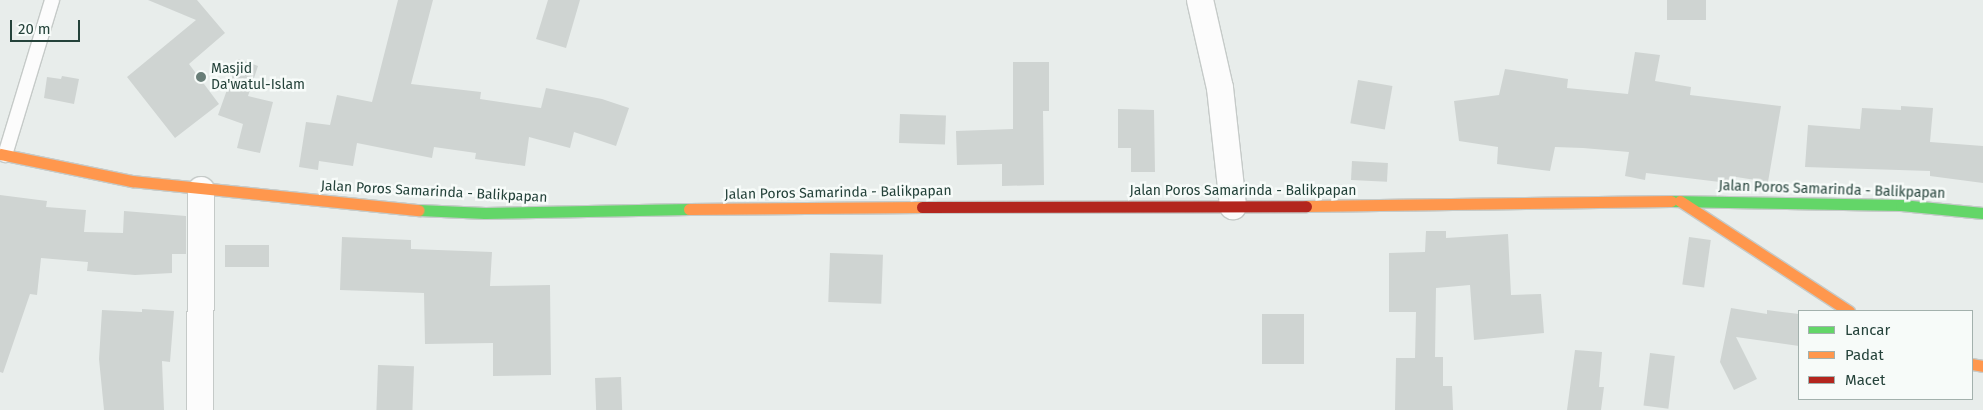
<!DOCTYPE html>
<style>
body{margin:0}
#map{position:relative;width:1983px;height:410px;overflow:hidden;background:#e8edeb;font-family:"Fira Sans",sans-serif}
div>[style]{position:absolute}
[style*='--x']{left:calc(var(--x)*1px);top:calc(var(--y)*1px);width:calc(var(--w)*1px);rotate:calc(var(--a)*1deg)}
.building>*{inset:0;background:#cfd4d2;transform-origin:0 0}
.roads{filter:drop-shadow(1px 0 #c5cac8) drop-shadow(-1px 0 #c5cac8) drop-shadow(0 1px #c5cac8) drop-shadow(0 -1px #c5cac8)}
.lane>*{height:14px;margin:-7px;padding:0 7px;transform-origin:7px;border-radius:7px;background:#fcfcfc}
.street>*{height:26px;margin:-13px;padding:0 13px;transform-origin:13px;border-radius:13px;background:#fcfcfc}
.fast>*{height:11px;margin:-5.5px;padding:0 5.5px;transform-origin:5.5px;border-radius:5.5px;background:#63d668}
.slow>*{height:11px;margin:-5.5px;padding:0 5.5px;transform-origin:5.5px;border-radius:5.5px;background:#ff974d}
.jam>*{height:11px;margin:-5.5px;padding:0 5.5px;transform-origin:5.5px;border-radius:5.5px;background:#b3261e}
.dots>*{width:14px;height:14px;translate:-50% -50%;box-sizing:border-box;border:2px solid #f7fbf9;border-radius:50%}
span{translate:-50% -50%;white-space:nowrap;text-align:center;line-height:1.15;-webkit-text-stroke:5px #f7fbf9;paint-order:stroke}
.poi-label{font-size:14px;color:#24423a}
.left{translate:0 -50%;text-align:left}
.street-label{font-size:14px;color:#24423a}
.legend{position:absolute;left:1798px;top:310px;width:175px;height:90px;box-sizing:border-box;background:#f7fbf9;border:1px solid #a3b1ad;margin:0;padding:6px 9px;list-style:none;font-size:15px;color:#24423a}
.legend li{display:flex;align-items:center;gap:10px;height:25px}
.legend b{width:25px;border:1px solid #a3b1ad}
.scale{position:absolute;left:10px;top:20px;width:70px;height:22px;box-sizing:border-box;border:2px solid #24423a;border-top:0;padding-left:6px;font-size:15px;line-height:18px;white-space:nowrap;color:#24423a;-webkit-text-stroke:4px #f7fbf9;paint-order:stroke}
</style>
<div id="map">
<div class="building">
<div style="clip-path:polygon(148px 0,197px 0,225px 33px,189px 64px,219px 104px,175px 138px,127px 77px,196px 20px)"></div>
<div style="clip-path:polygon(398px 0,433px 0,411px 84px,481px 92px,480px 99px,541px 108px,546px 88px,602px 99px,629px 108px,616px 146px,574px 132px,570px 148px,529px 137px,525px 166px,475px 159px,476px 153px,434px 147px,432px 158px,357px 143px,353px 166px,319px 161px,318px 170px,299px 167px,306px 122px,330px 125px,337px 95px,372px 102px)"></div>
<div style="clip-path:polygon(548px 0,580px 0,566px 48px,536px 39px)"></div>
<div style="left:1667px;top:0;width:39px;height:20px"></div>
<div style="clip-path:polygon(1635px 52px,1660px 55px,1655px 81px,1691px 87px,1690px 95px,1781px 106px,1768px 182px,1730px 176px,1728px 183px,1646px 173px,1645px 180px,1625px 176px,1629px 152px,1583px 148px,1555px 147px,1550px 171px,1526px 168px,1497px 164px,1498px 147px,1459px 141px,1454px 101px,1499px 95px,1505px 69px,1568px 79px,1567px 88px,1628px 94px)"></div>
<div style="clip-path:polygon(238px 59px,258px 66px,248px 96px,273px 102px,260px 153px,237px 148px,243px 124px,218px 115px)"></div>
<div style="clip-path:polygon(1013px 62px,1049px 62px,1049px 111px,1043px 111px,1044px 185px,1002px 186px,1002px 164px,957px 165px,956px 131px,1013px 129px)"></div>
<div style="clip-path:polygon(62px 76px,79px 79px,74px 104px,44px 98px,47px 77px,61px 79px)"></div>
<div style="left:1358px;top:80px;width:35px;height:44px;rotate:10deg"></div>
<div style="clip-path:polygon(1901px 106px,1933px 108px,1930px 142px,1983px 146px,1983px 183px,1930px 176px,1930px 171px,1805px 167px,1808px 125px,1860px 129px,1862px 108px,1901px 110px)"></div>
<div style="clip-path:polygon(1118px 109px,1154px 110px,1155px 172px,1131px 172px,1131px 148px,1118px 148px)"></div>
<div style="left:900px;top:114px;width:46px;height:29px;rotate:2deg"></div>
<div style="left:1352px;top:161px;width:36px;height:19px;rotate:3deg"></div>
<div style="clip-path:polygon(0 195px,47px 201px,46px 207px,86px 210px,84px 232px,123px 233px,124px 211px,186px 216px,186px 254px,172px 254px,172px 273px,135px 275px,87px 271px,88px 262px,41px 258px,37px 295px,30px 294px,3px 373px,0 372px)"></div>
<div style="clip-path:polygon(1426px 231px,1446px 231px,1446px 238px,1508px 234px,1511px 295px,1541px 294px,1544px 333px,1474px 340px,1470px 285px,1436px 288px,1435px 357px,1443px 357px,1443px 386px,1452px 386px,1453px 410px,1395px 410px,1396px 358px,1415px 358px,1416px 312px,1389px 312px,1389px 253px,1425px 252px)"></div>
<div style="clip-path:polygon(342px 237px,411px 240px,411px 249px,492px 252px,490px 286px,550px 285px,551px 375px,493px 376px,493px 343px,425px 344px,424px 293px,340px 290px)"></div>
<div style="left:1689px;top:237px;width:22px;height:48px;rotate:8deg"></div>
<div style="left:225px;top:245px;width:44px;height:22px"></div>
<div style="left:830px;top:253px;width:53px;height:49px;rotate:2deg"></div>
<div style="clip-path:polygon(1731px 308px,1767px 314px,1767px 310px,1799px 314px,1799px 346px,1736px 337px,1757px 379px,1734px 390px,1720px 362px)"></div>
<div style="clip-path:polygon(142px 309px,174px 311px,170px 362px,162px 361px,164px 410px,104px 410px,99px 359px,102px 310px,142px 312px)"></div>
<div style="left:1304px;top:314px;width:50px;height:42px;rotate:90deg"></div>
<div style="clip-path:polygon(1575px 350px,1602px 352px,1599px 387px,1604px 387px,1601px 410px,1567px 410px)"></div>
<div style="left:1650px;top:353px;width:25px;height:53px;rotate:7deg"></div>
<div style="left:378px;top:365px;width:36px;height:45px;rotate:2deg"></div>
<div style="left:621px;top:377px;width:33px;height:26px;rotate:88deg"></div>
</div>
<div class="roads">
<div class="lane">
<div style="--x:5;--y:155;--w:162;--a:-73.1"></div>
</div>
<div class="street">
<div style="--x:1200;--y:0;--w:90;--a:77.2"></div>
<div style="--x:1220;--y:88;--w:119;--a:83.7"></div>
<div style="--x:200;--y:410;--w:220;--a:-89.7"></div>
</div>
<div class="fast">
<div style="--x:1671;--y:201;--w:230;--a:1"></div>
<div style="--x:1901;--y:205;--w:82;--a:5.6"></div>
<div style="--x:419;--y:210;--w:66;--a:2.6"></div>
<div style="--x:485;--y:213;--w:204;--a:-1.1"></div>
</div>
<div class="slow">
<div style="--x:0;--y:154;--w:135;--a:11.6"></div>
<div style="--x:132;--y:181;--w:288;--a:5.8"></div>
<div style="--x:1680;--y:201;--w:202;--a:33.1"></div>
<div style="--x:1306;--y:206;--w:365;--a:-0.8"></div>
<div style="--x:689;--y:209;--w:233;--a:-0.5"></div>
<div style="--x:1972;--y:364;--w:11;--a:10"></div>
</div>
<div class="jam">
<div style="--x:922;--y:207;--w:384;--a:-0.1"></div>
</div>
</div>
<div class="dots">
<div style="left:201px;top:77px;background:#697e78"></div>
</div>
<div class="poi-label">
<span class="left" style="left:211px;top:77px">Masjid<br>Da'watul-Islam</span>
</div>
<div class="street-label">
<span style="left:1832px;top:190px;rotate:2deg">Jalan Poros Samarinda - Balikpapan</span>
<span style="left:1243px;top:191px">Jalan Poros Samarinda - Balikpapan</span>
<span style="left:434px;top:192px;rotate:3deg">Jalan Poros Samarinda - Balikpapan</span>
<span style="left:838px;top:193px;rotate:-1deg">Jalan Poros Samarinda - Balikpapan</span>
</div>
<ul class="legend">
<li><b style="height:6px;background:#63d668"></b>Lancar</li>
<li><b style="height:6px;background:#ff974d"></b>Padat</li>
<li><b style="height:6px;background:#b3261e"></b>Macet</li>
</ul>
<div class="scale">20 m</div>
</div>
